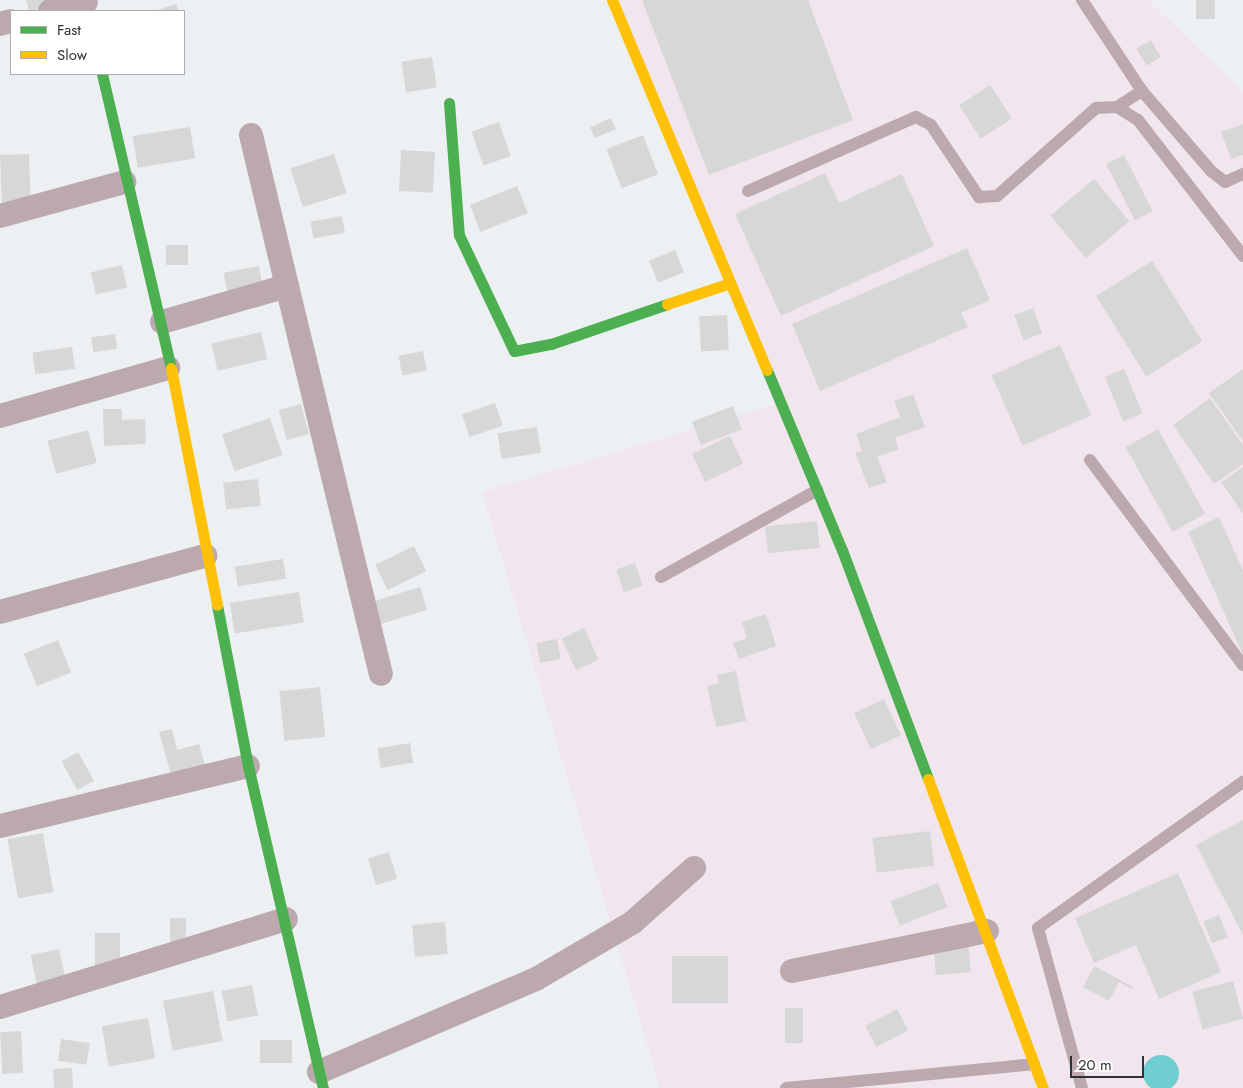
<!DOCTYPE html>
<style>
body{margin:0}
#map{position:relative;width:1243px;height:1088px;overflow:hidden;background:#edf0f2;font-family:Jost,sans-serif}
div>[style]{position:absolute}
[style*='--x']{left:calc(var(--x)*1px);top:calc(var(--y)*1px);width:calc(var(--w)*1px);rotate:calc(var(--a)*1deg)}
.industrial>*{inset:0;background:#f2e6ee}
.water>*{inset:0;background:#70ced0}
.round{border-radius:50%}
.building>*{inset:0;background:#d7d7d7;transform-origin:0 0}
.lane>*{height:12px;margin:-6px;padding:0 6px;transform-origin:6px;border-radius:6px;background:#bba9ae}
.street>*{height:24px;margin:-12px;padding:0 12px;transform-origin:12px;border-radius:12px;background:#bba9ae}
.fast>*{height:11px;margin:-5.5px;padding:0 5.5px;transform-origin:5.5px;border-radius:5.5px;background:#4caf50}
.slow>*{height:11px;margin:-5.5px;padding:0 5.5px;transform-origin:5.5px;border-radius:5.5px;background:#ffc107}
span{translate:-50% -50%;white-space:nowrap;text-align:center;line-height:1.15;-webkit-text-stroke:4.5px #fff;paint-order:stroke}
.legend{position:absolute;left:10px;top:10px;width:175px;height:65px;box-sizing:border-box;background:#fff;border:1px solid #acadad;margin:0;padding:6px 9px;list-style:none;font-size:15px;color:#2f3133}
.legend li{display:flex;align-items:center;gap:10px;height:25px}
.legend b{width:25px;border:1px solid #acadad}
.scale{position:absolute;left:1070px;top:1056px;width:74px;height:22px;box-sizing:border-box;border:2px solid #2f3133;border-top:0;padding-left:6px;font-size:15px;line-height:18px;white-space:nowrap;color:#2f3133;-webkit-text-stroke:4px #fff;paint-order:stroke}
</style>
<div id="map">
<div class="industrial">
<div style="clip-path:polygon(614px 0,1148px 0,1243px 92px,1243px 1088px,660px 1088px,482px 492px,775px 405px)"></div>
</div>
<div class="water">
<div class="round" style="left:1143px;top:1055px;width:36px;height:36px"></div>
</div>
<div class="building">
<div style="clip-path:polygon(26px 0,73px 0,73px 1px,29px 11px)"></div>
<div style="clip-path:polygon(642px 0,808px 0,853px 120px,709px 175px)"></div>
<div style="left:1196px;top:0;width:19px;height:19px"></div>
<div style="clip-path:polygon(176px 4px,179px 11px,154px 11px)"></div>
<div style="left:1151px;top:40px;width:20px;height:17px;rotate:60deg"></div>
<div style="left:432px;top:57px;width:31px;height:31px;rotate:81deg"></div>
<div style="left:990px;top:85px;width:40px;height:37px;rotate:57deg"></div>
<div style="left:611px;top:118px;width:12px;height:23px;rotate:66deg"></div>
<div style="left:499px;top:122px;width:36px;height:29px;rotate:71deg"></div>
<div style="clip-path:polygon(1243px 124px,1243px 155px,1231px 159px,1221px 132px)"></div>
<div style="left:190px;top:127px;width:32px;height:58px;rotate:81deg"></div>
<div style="left:643px;top:135px;width:42px;height:39px;rotate:69deg"></div>
<div style="left:401px;top:150px;width:34px;height:41px;rotate:3deg"></div>
<div style="left:29px;top:154px;width:54px;height:29px;rotate:88deg"></div>
<div style="left:334px;top:154px;width:41px;height:46px;rotate:72deg"></div>
<div style="left:1124px;top:155px;width:63px;height:20px;rotate:63deg"></div>
<div style="clip-path:polygon(825px 173px,839px 203px,902px 174px,934px 246px,781px 316px,735px 214px)"></div>
<div style="left:1094px;top:179px;width:55px;height:57px;rotate:50deg"></div>
<div style="left:517px;top:186px;width:29px;height:51px;rotate:68deg"></div>
<div style="left:342px;top:216px;width:17px;height:32px;rotate:80deg"></div>
<div style="left:188px;top:245px;width:20px;height:22px;rotate:90deg"></div>
<div style="clip-path:polygon(967px 248px,990px 300px,961px 313px,968px 327px,820px 391px,792px 324px)"></div>
<div style="left:675px;top:250px;width:24px;height:28px;rotate:68deg"></div>
<div style="left:1152px;top:261px;width:95px;height:66px;rotate:58deg"></div>
<div style="left:122px;top:265px;width:23px;height:32px;rotate:77deg"></div>
<div style="left:259px;top:266px;width:25px;height:36px;rotate:79deg"></div>
<div style="left:1033px;top:308px;width:27px;height:20px;rotate:70deg"></div>
<div style="left:727px;top:315px;width:35px;height:28px;rotate:87deg"></div>
<div style="left:261px;top:332px;width:28px;height:51px;rotate:77deg"></div>
<div style="left:115px;top:334px;width:15px;height:24px;rotate:82deg"></div>
<div style="left:1060px;top:345px;width:77px;height:75px;rotate:66deg"></div>
<div style="left:72px;top:347px;width:22px;height:40px;rotate:82deg"></div>
<div style="left:423px;top:351px;width:20px;height:25px;rotate:79deg"></div>
<div style="left:1124px;top:369px;width:48px;height:21px;rotate:67deg"></div>
<div style="clip-path:polygon(1243px 369px,1243px 441px,1209px 393px)"></div>
<div style="clip-path:polygon(913px 394px,925px 427px,895px 438px,899px 449px,877px 457px,887px 482px,869px 488px,855px 453px,862px 451px,856px 434px,900px 417px,894px 401px)"></div>
<div style="clip-path:polygon(1210px 398px,1243px 445px,1243px 464px,1214px 484px,1173px 425px)"></div>
<div style="left:495px;top:403px;width:24px;height:35px;rotate:71deg"></div>
<div style="left:301px;top:404px;width:31px;height:23px;rotate:75deg"></div>
<div style="left:733px;top:406px;width:25px;height:44px;rotate:69deg"></div>
<div style="clip-path:polygon(103px 409px,122px 409px,122px 420px,145px 419px,146px 444px,104px 446px)"></div>
<div style="left:270px;top:418px;width:39px;height:51px;rotate:71deg"></div>
<div style="left:537px;top:427px;width:26px;height:40px;rotate:81deg"></div>
<div style="left:1158px;top:429px;width:97px;height:37px;rotate:61deg"></div>
<div style="left:88px;top:430px;width:34px;height:42px;rotate:75deg"></div>
<div style="left:730px;top:436px;width:31px;height:42px;rotate:65deg"></div>
<div style="clip-path:polygon(1243px 467px,1243px 514px,1221px 482px)"></div>
<div style="left:258px;top:479px;width:27px;height:35px;rotate:84deg"></div>
<div style="clip-path:polygon(1219px 517px,1243px 571px,1243px 655px,1188px 532px)"></div>
<div style="left:817px;top:521px;width:27px;height:52px;rotate:84deg"></div>
<div style="left:414px;top:546px;width:28px;height:43px;rotate:64deg"></div>
<div style="left:283px;top:559px;width:20px;height:49px;rotate:81deg"></div>
<div style="left:635px;top:563px;width:24px;height:20px;rotate:71deg"></div>
<div style="left:420px;top:587px;width:24px;height:51px;rotate:73deg"></div>
<div style="left:299px;top:592px;width:31px;height:70px;rotate:81deg"></div>
<div style="clip-path:polygon(766px 614px,776px 646px,739px 659px,733px 643px,747px 638px,742px 622px)"></div>
<div style="left:584px;top:628px;width:35px;height:25px;rotate:65deg"></div>
<div style="left:557px;top:639px;width:20px;height:21px;rotate:79deg"></div>
<div style="left:58px;top:640px;width:35px;height:37px;rotate:68deg"></div>
<div style="clip-path:polygon(736px 671px,746px 721px,716px 727px,707px 686px,719px 683px,717px 675px)"></div>
<div style="left:320px;top:687px;width:50px;height:41px;rotate:84deg"></div>
<div style="left:884px;top:699px;width:40px;height:33px;rotate:65deg"></div>
<div style="clip-path:polygon(172px 729px,177px 750px,199px 744px,207px 772px,173px 782px,159px 732px)"></div>
<div style="left:410px;top:743px;width:20px;height:33px;rotate:81deg"></div>
<div style="left:78px;top:752px;width:33px;height:19px;rotate:61deg"></div>
<div style="clip-path:polygon(1243px 820px,1243px 935px,1196px 845px)"></div>
<div style="left:930px;top:831px;width:35px;height:58px;rotate:83deg"></div>
<div style="left:43px;top:833px;width:60px;height:36px;rotate:80deg"></div>
<div style="left:389px;top:852px;width:28px;height:22px;rotate:73deg"></div>
<div style="clip-path:polygon(1178px 873px,1221px 972px,1159px 999px,1136px 945px,1094px 963px,1075px 918px)"></div>
<div style="left:938px;top:883px;width:26px;height:51px;rotate:69deg"></div>
<div style="left:1219px;top:915px;width:24px;height:17px;rotate:68deg"></div>
<div style="left:170px;top:918px;width:16px;height:30px"></div>
<div style="left:445px;top:922px;width:32px;height:33px;rotate:85deg"></div>
<div style="left:95px;top:933px;width:25px;height:39px"></div>
<div style="left:968px;top:940px;width:32px;height:35px;rotate:85deg"></div>
<div style="left:59px;top:949px;width:34px;height:29px;rotate:78deg"></div>
<div style="left:728px;top:956px;width:47px;height:56px;rotate:90deg"></div>
<div style="clip-path:polygon(1094px 966px,1133px 987px,1132px 989px,1119px 982px,1109px 1001px,1083px 987px)"></div>
<div style="left:1233px;top:981px;width:39px;height:42px;rotate:75deg"></div>
<div style="left:252px;top:985px;width:31px;height:31px;rotate:79deg"></div>
<div style="left:213px;top:991px;width:51px;height:51px;rotate:79deg"></div>
<div style="left:785px;top:1008px;width:18px;height:35px"></div>
<div style="left:897px;top:1009px;width:24px;height:36px;rotate:62deg"></div>
<div style="left:148px;top:1018px;width:41px;height:47px;rotate:80deg"></div>
<div style="left:21px;top:1031px;width:42px;height:21px;rotate:87deg"></div>
<div style="left:61px;top:1039px;width:29px;height:22px;rotate:8deg"></div>
<div style="left:292px;top:1040px;width:23px;height:32px;rotate:90deg"></div>
<div style="left:72px;top:1068px;width:20px;height:19px;rotate:87deg"></div>
</div>
<div class="lane">
<div style="--x:1082;--y:0;--w:109;--a:56.6"></div>
<div style="--x:1142;--y:91;--w:106;--a:49.2"></div>
<div style="--x:1211;--y:171;--w:18;--a:38"></div>
<div style="--x:1225;--y:182;--w:20;--a:-24"></div>
<div style="--x:1117;--y:107;--w:30;--a:-33"></div>
<div style="--x:748;--y:191;--w:184;--a:-23.8"></div>
<div style="--x:916;--y:117;--w:17;--a:28"></div>
<div style="--x:931;--y:125;--w:87;--a:56.3"></div>
<div style="--x:979;--y:197;--w:18;--a:-3"></div>
<div style="--x:997;--y:196;--w:132;--a:-41.6"></div>
<div style="--x:1096;--y:108;--w:21;--a:-3"></div>
<div style="--x:1117;--y:107;--w:25;--a:32"></div>
<div style="--x:1138;--y:120;--w:172;--a:52.3"></div>
<div style="--x:1090;--y:460;--w:256;--a:53.3"></div>
<div style="--x:661;--y:577;--w:179;--a:-29.1"></div>
<div style="--x:786;--y:1088;--w:249;--a:-5.5"></div>
<div style="--x:1082;--y:1088;--w:166;--a:-105.4"></div>
<div style="--x:1038;--y:928;--w:252;--a:-35.5"></div>
</div>
<div class="street">
<div style="--x:50;--y:11;--w:37;--a:-14"></div>
<div style="--x:0;--y:24;--w:11;--a:-15"></div>
<div style="--x:251;--y:135;--w:155;--a:76.6"></div>
<div style="--x:0;--y:216;--w:129;--a:-15.3"></div>
<div style="--x:162;--y:322;--w:130;--a:-16.1"></div>
<div style="--x:287;--y:286;--w:399;--a:76.4"></div>
<div style="--x:0;--y:416;--w:175;--a:-15.9"></div>
<div style="--x:0;--y:612;--w:213;--a:-15.3"></div>
<div style="--x:0;--y:826;--w:255;--a:-13.6"></div>
<div style="--x:792;--y:971;--w:199;--a:-11.6"></div>
<div style="--x:0;--y:1007;--w:299;--a:-17.1"></div>
<div style="--x:319;--y:1072;--w:236;--a:-23.2"></div>
<div style="--x:536;--y:979;--w:111;--a:-30.3"></div>
<div style="--x:632;--y:923;--w:83;--a:-41.6"></div>
</div>
<div class="fast">
<div style="--x:102;--y:74;--w:302;--a:76.8"></div>
<div style="--x:449;--y:103;--w:132;--a:85.7"></div>
<div style="--x:459;--y:235;--w:128;--a:64.6"></div>
<div style="--x:514;--y:351;--w:38;--a:-11"></div>
<div style="--x:551;--y:344;--w:123;--a:-19"></div>
<div style="--x:767;--y:370;--w:195;--a:67.4"></div>
<div style="--x:842;--y:550;--w:245;--a:69.4"></div>
<div style="--x:217;--y:605;--w:164;--a:79.1"></div>
<div style="--x:248;--y:766;--w:331;--a:76.9"></div>
</div>
<div class="slow">
<div style="--x:612;--y:0;--w:401;--a:67.3"></div>
<div style="--x:667;--y:304;--w:66;--a:-18.4"></div>
<div style="--x:171;--y:368;--w:241;--a:79"></div>
<div style="--x:928;--y:779;--w:330;--a:69.6"></div>
</div>
<ul class="legend">
<li><b style="height:6px;background:#4caf50"></b>Fast</li>
<li><b style="height:6px;background:#ffc107"></b>Slow</li>
</ul>
<div class="scale">20 m</div>
</div>
